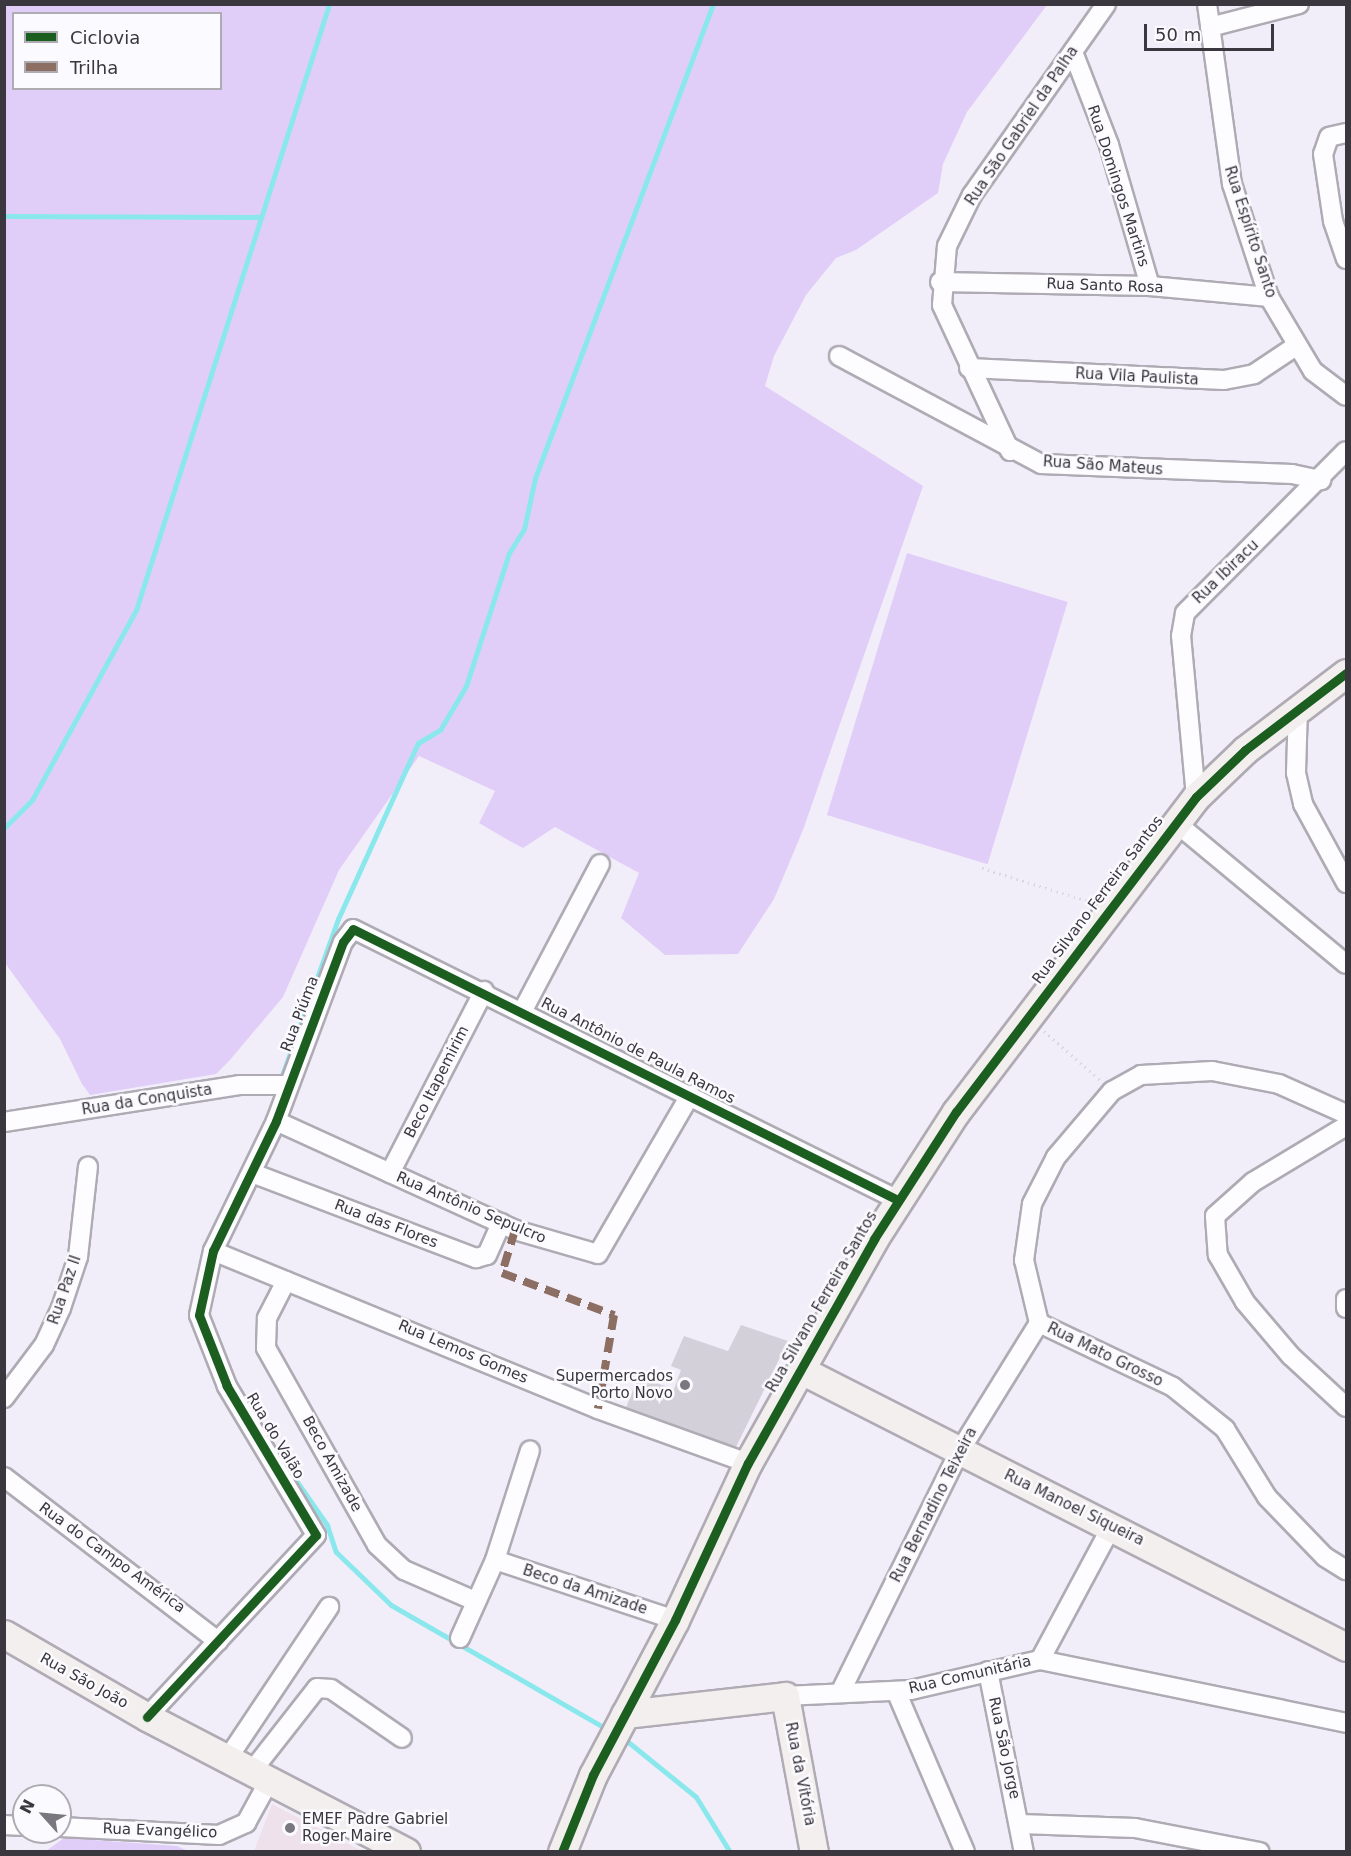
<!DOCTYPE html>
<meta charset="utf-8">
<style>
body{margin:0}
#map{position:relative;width:1351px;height:1856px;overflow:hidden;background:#f2eef9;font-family:"DejaVu Sans",sans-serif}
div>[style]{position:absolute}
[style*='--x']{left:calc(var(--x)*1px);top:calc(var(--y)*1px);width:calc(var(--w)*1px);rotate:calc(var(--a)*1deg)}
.education>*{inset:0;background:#efe1eb}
.green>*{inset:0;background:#e0cef8;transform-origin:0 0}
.stream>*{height:5px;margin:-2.5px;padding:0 2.5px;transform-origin:2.5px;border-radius:2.5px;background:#8ae8ed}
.building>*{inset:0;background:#d4d0d9}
.path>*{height:3px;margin-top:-1.5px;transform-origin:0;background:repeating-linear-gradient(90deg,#d8d7da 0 1.5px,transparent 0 6px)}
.roads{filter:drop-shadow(2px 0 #afabb4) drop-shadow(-2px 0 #afabb4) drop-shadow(0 2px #afabb4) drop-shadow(0 -2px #afabb4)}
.street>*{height:18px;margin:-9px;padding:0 9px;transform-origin:9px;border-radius:9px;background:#fdfcfe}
.secondary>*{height:27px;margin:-13.5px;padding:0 13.5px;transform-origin:13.5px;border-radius:13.5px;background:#f3efee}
.quiet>*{height:8px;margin-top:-4px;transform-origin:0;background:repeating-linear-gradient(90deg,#8d6e63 0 15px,transparent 0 23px)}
.cycleway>*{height:9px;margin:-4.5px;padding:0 4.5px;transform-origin:4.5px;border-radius:4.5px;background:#1b5e20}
.dots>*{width:16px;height:16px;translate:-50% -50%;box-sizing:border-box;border:3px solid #fbfafe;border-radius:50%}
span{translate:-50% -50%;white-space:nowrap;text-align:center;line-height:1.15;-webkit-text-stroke:5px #fbfafe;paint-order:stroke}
.street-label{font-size:15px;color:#3a373f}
.poi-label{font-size:15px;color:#3a373f}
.right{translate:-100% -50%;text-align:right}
.left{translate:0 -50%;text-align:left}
.frame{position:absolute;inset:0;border:6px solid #3a373f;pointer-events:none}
.legend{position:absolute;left:12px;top:12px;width:210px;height:78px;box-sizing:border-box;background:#fbfafe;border:2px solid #aeacb2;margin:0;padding:8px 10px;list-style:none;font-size:18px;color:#3a373f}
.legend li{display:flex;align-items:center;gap:12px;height:30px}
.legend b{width:30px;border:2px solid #aeacb2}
.north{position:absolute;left:12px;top:1784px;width:60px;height:60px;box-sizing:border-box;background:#fbfafe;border:2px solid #aeacb2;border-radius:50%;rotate:297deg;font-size:16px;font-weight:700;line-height:24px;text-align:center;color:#3a373f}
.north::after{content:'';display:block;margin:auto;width:21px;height:27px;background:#7a7780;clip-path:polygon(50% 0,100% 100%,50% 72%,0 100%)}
.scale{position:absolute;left:1144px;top:24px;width:130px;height:27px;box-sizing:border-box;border:3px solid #3a373f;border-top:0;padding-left:8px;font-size:18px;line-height:21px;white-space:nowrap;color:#3a373f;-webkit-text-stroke:4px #fbfafe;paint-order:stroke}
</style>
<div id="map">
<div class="education">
<div style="clip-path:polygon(272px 1804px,362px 1851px,254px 1851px)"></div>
</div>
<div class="green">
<div style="clip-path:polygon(evenodd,4px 5px,1047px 5px,967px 112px,943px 164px,938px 193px,856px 250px,836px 258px,806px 295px,774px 356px,765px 386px,923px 486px,803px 830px,774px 899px,738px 954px,665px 955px,621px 918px,639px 873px,555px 827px,523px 848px,508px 840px,479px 823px,495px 791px,419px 756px,339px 870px,283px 997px,230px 1060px,216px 1074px,90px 1095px,82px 1084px,60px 1039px,5px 963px,4px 5px,14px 14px,220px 14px,220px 88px,14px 88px,14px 14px)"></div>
<div style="left:907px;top:553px;width:168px;height:274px;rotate:17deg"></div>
<div style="clip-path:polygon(64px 1838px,177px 1846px,188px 1851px,46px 1851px)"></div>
</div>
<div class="stream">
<div style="--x:4;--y:216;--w:257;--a:0.2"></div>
<div style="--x:4;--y:828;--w:40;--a:-45"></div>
<div style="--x:32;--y:800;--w:217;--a:-61.3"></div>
<div style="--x:136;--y:610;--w:636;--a:-72.33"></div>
<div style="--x:280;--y:1081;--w:172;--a:-70.3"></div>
<div style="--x:338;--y:919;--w:193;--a:-65.6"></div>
<div style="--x:418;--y:743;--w:26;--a:-31"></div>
<div style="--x:440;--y:730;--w:51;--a:-59.4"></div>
<div style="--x:466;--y:686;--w:140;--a:-72.1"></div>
<div style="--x:509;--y:553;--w:28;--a:-58"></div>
<div style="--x:524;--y:529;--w:52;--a:-77.8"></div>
<div style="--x:535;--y:478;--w:506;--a:-69.42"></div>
<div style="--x:277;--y:1453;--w:88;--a:55.2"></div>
<div style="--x:327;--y:1525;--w:28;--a:72"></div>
<div style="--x:336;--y:1552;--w:76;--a:43.9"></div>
<div style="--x:391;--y:1605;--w:250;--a:29.9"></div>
<div style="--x:622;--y:1737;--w:95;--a:39"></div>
<div style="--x:696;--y:1797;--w:65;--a:58.3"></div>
</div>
<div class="building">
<div style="clip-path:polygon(741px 1325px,788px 1341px,734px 1451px,624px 1413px,638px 1377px,674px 1389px,681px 1370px,671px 1366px,684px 1336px,728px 1351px)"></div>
</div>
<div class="path">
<div style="--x:982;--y:868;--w:114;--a:17.3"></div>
<div style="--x:1044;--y:1031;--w:74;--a:41.2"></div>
</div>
<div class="roads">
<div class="street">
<div style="--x:1207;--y:4;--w:182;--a:82.1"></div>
<div style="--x:1232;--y:184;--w:119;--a:71.9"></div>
<div style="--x:1269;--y:297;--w:86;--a:59.3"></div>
<div style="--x:1313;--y:371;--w:41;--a:37.1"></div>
<div style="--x:1210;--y:27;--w:92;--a:-14.5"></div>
<div style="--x:1073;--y:52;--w:100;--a:68.8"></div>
<div style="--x:1109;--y:145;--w:147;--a:73.8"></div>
<div style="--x:1346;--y:133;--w:17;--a:167"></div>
<div style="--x:1329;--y:137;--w:18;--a:109"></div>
<div style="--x:1323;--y:154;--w:68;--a:81.5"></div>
<div style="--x:1333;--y:221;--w:40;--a:71.1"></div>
<div style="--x:940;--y:282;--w:210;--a:1.1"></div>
<div style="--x:1150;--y:286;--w:120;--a:5.3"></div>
<div style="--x:839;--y:356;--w:229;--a:28.1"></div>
<div style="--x:1041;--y:464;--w:251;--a:2.3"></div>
<div style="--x:1292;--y:474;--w:30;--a:12"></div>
<div style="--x:969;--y:368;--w:255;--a:2.7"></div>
<div style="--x:1224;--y:380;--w:31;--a:-11"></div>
<div style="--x:1254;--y:374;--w:50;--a:-33.7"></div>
<div style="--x:1010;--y:451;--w:161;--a:-115"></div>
<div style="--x:942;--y:305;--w:59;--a:-85.2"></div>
<div style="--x:947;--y:246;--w:57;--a:-63.9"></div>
<div style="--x:972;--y:195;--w:233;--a:-54.9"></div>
<div style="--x:1298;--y:708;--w:65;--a:91.8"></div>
<div style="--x:1296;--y:773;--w:32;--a:77"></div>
<div style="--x:1303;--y:804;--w:90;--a:61.4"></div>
<div style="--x:1196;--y:797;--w:162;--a:-95.3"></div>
<div style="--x:1181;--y:636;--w:23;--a:-80"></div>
<div style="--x:1185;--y:613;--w:228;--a:-45.2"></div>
<div style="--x:1175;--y:822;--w:222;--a:39.7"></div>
<div style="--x:523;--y:1010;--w:165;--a:-62.2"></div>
<div style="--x:1346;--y:1114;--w:73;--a:-155.9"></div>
<div style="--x:1279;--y:1084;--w:68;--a:-169"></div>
<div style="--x:1212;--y:1071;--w:71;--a:176.8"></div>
<div style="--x:1141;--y:1075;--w:33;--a:151"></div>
<div style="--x:1112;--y:1091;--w:87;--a:130.3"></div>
<div style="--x:1056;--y:1157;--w:53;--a:117.1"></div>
<div style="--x:1032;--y:1204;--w:57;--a:98.1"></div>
<div style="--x:1024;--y:1260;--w:65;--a:76.6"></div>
<div style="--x:1039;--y:1323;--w:148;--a:25.5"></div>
<div style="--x:1173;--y:1387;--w:67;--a:38.9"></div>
<div style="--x:1225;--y:1429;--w:80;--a:58.3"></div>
<div style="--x:1267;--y:1497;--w:83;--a:46"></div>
<div style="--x:1325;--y:1557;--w:25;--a:32"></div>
<div style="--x:276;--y:1121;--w:263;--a:24.5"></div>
<div style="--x:515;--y:1230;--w:86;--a:16.1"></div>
<div style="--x:598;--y:1254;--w:184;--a:-59.9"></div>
<div style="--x:4;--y:1122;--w:238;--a:-8.9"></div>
<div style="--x:239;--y:1085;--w:50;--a:0"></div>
<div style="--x:1346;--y:1126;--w:109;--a:148.9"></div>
<div style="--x:1253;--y:1182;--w:51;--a:138.2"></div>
<div style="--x:1215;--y:1216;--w:39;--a:86"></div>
<div style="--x:1218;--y:1255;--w:54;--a:60.1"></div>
<div style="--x:1245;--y:1302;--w:71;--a:49.6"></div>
<div style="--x:1291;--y:1356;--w:75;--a:42.8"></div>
<div style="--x:252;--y:1173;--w:240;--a:20.8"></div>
<div style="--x:476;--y:1258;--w:11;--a:-15"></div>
<div style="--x:487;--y:1255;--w:35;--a:-66"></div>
<div style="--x:390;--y:1173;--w:205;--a:-62.7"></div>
<div style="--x:213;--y:1251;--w:416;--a:22.3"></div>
<div style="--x:598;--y:1409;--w:159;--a:19.8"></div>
<div style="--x:286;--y:1281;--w:42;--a:117.2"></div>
<div style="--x:267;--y:1318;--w:30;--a:92"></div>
<div style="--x:266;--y:1348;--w:226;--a:60.6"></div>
<div style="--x:377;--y:1545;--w:37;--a:43"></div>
<div style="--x:404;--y:1570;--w:77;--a:23.6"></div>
<div style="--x:1346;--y:1299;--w:9;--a:90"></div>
<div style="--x:4;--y:1398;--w:66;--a:-53"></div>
<div style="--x:44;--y:1345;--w:41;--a:-65.3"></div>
<div style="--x:61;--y:1308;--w:54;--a:-71.6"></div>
<div style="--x:78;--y:1257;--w:91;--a:-83.7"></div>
<div style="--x:4;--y:1477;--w:270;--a:37.5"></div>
<div style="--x:495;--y:1560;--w:190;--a:18.4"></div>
<div style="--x:460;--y:1638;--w:85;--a:-65.8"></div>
<div style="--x:495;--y:1560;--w:115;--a:-72.3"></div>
<div style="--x:1040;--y:1660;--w:152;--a:-61.8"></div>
<div style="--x:988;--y:1671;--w:185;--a:78.8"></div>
<div style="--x:896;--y:1691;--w:175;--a:66.8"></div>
<div style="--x:840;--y:1693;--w:269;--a:-63.7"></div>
<div style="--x:959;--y:1452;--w:152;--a:-58.2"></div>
<div style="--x:785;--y:1696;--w:126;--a:-2.7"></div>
<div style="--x:911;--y:1690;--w:132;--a:-13.1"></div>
<div style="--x:1040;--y:1660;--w:312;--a:11.6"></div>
<div style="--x:147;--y:1717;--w:248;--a:-47.1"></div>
<div style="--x:316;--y:1535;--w:174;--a:-120.9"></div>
<div style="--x:227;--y:1386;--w:76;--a:-111.5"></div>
<div style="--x:199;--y:1315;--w:66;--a:-77.7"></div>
<div style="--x:213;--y:1251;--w:144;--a:-64.1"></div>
<div style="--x:276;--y:1121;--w:191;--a:-69.5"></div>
<div style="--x:343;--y:942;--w:16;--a:-52"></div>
<div style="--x:353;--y:929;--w:609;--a:26.44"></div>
<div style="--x:228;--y:1758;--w:182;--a:-56.2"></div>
<div style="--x:252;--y:1771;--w:105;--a:-51.9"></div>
<div style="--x:317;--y:1688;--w:14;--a:4"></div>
<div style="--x:331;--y:1689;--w:86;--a:34.6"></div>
<div style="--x:1020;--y:1824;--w:115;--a:2"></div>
<div style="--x:1135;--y:1828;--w:127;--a:10.9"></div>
<div style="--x:4;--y:1825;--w:20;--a:3"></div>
<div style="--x:60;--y:1827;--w:159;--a:2.9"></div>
<div style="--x:219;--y:1835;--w:30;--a:-24"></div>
<div style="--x:246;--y:1823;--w:48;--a:-61.3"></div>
</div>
<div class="secondary">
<div style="--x:801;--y:1370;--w:611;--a:26.94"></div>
<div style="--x:4;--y:1634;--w:165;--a:30.1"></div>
<div style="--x:147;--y:1717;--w:292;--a:27.5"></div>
<div style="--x:625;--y:1714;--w:161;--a:-6.4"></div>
<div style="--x:785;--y:1696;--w:159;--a:79.5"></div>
<div style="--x:562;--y:1852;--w:83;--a:-68.1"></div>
<div style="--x:593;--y:1775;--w:175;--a:-62.1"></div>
<div style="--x:675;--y:1620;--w:173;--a:-65.1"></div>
<div style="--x:748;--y:1463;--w:257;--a:-60.6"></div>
<div style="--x:874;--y:1239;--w:151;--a:-57.2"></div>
<div style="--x:956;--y:1112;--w:396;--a:-52.7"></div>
<div style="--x:1196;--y:797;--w:68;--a:-43.8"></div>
<div style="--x:1245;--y:750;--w:127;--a:-37.3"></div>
</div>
</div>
<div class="quiet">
<div style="--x:515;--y:1230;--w:45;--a:106.8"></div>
<div style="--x:502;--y:1273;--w:120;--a:20.6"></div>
<div style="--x:614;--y:1315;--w:95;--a:99.7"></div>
</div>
<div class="cycleway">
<div style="--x:147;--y:1717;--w:248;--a:-47.1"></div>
<div style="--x:316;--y:1535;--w:174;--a:-120.9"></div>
<div style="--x:227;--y:1386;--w:76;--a:-111.5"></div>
<div style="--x:199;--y:1315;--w:66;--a:-77.7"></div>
<div style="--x:213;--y:1251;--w:144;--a:-64.1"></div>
<div style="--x:276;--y:1121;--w:191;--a:-69.5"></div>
<div style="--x:343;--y:942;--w:16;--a:-52"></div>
<div style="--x:353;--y:929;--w:609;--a:26.44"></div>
<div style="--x:562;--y:1852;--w:83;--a:-68.1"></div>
<div style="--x:593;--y:1775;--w:175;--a:-62.1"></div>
<div style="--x:675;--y:1620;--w:173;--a:-65.1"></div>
<div style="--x:748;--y:1463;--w:257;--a:-60.6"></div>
<div style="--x:874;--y:1239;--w:151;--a:-57.2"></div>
<div style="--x:956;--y:1112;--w:396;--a:-52.7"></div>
<div style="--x:1196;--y:797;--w:68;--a:-43.8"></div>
<div style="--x:1245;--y:750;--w:127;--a:-37.3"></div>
</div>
<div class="dots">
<div style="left:685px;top:1385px;background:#7a7780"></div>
<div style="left:290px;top:1828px;background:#7a7780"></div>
</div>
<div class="street-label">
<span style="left:1022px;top:126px;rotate:-56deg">Rua São Gabriel da Palha</span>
<span style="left:1118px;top:186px;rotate:72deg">Rua Domingos Martins</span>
<span style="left:1250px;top:232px;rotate:72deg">Rua Espírito Santo</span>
<span style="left:1105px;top:286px;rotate:2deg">Rua Santo Rosa</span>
<span style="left:1137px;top:377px;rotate:3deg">Rua Vila Paulista</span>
<span style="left:1103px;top:466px;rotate:4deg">Rua São Mateus</span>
<span style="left:1226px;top:572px;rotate:-44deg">Rua Ibiracu</span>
<span style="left:1098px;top:900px;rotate:-53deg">Rua Silvano Ferreira Santos</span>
<span style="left:300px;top:1014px;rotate:-69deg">Rua Piúma</span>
<span style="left:638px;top:1051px;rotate:27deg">Rua Antônio de Paula Ramos</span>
<span style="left:437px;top:1082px;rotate:-63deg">Beco Itapemirim</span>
<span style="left:147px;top:1100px;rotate:-9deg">Rua da Conquista</span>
<span style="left:471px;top:1208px;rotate:23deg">Rua Antônio Sepulcro</span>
<span style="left:386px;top:1224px;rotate:21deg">Rua das Flores</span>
<span style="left:65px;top:1290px;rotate:-71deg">Rua Paz II</span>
<span style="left:822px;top:1302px;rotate:-60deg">Rua Silvano Ferreira Santos</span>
<span style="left:463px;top:1352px;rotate:23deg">Rua Lemos Gomes</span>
<span style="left:1105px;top:1355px;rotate:26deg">Rua Mato Grosso</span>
<span style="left:275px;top:1436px;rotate:59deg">Rua do Valão</span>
<span style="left:332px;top:1464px;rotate:61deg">Beco Amizade</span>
<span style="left:934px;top:1505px;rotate:-63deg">Rua Bernadino Teixeira</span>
<span style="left:1074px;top:1508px;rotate:26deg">Rua Manoel Siqueira</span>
<span style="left:112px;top:1558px;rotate:36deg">Rua do Campo América</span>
<span style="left:585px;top:1590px;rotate:18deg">Beco da Amizade</span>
<span style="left:970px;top:1675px;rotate:-13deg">Rua Comunitária</span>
<span style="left:84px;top:1681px;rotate:29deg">Rua São João</span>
<span style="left:1004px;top:1748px;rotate:78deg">Rua São Jorge</span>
<span style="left:800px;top:1774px;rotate:79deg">Rua da Vitória</span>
<span style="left:160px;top:1831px;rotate:2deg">Rua Evangélico</span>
</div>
<div class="poi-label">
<span class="right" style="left:673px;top:1385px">Supermercados<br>Porto Novo</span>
<span class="left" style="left:302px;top:1828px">EMEF Padre Gabriel<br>Roger Maire</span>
</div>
<div class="frame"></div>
<ul class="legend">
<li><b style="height:8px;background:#1b5e20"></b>Ciclovia</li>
<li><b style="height:8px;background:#8d6e63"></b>Trilha</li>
</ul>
<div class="north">N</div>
<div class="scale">50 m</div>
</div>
